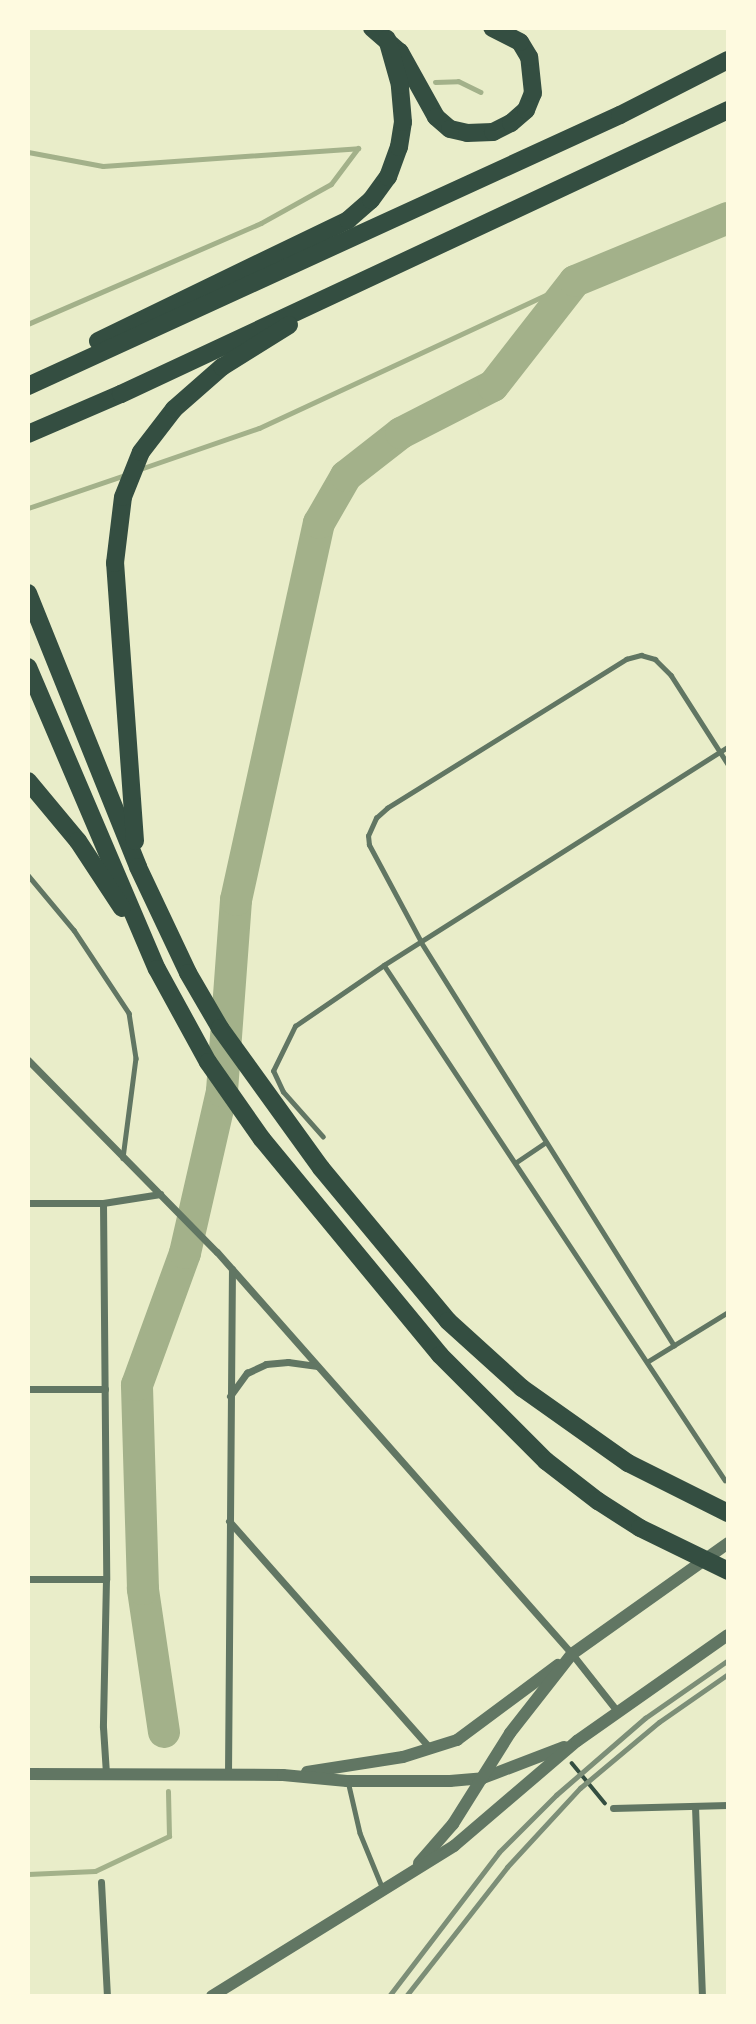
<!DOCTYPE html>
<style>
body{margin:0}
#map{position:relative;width:756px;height:2024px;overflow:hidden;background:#e9edc9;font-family:"Golos Text",sans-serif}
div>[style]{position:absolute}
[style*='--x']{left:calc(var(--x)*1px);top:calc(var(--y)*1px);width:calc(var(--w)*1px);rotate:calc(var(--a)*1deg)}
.stream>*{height:5px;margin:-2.5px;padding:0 2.5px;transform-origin:2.5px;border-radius:2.5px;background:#a3b18a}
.river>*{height:32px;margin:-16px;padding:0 16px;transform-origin:16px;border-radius:16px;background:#a3b18a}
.path>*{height:3.5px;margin:-1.75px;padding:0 1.75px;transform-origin:1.75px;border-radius:1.75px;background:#344e41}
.service>*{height:4.5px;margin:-2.25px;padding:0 2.25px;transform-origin:2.25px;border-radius:2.25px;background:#617663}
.minor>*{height:7px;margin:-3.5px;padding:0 3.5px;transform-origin:3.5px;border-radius:3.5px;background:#617663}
.tertiary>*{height:12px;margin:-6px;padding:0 6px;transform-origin:6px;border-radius:6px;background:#617663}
.motorway>*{height:18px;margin:-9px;padding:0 9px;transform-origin:9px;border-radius:9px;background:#344e41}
.rail>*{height:5px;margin:-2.5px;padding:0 2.5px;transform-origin:2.5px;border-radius:2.5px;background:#7c8e77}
span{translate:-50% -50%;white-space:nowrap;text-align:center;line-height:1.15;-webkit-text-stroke:7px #fefae0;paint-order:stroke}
.frame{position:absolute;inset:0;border:30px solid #fefae0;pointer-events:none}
</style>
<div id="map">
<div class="stream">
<div style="--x:435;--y:82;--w:23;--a:-2"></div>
<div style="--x:458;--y:81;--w:25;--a:26"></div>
<div style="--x:28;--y:152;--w:76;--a:10.6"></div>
<div style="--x:103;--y:166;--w:256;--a:-4"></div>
<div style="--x:358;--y:148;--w:45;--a:126.9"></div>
<div style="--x:331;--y:184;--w:80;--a:150.9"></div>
<div style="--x:261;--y:223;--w:254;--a:156.6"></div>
<div style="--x:140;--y:469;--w:126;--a:-19"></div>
<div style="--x:259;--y:428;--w:349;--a:-24.9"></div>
<div style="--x:28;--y:508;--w:106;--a:-18.8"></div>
<div style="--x:28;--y:1874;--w:67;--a:-2.6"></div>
<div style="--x:95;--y:1871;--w:82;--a:-25.3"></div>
<div style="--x:169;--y:1836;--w:45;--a:-91.3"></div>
</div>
<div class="river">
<div style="--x:164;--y:1732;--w:145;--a:-98.4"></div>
<div style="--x:143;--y:1589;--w:204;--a:-91.7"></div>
<div style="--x:137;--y:1385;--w:140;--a:-70"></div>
<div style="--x:185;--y:1253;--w:166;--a:-77.1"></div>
<div style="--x:222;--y:1091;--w:192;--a:-85.8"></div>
<div style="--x:236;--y:900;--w:386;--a:-77.6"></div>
<div style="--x:319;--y:523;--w:54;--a:-60.1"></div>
<div style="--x:346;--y:476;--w:70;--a:-38"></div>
<div style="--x:401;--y:433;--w:103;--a:-27.1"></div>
<div style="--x:493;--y:386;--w:133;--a:-52"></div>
<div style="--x:575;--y:281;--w:165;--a:-22.4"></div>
</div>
<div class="path">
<div style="--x:572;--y:1763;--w:52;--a:50.5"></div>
</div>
<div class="service">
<div style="--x:28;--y:875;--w:72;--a:50.1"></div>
<div style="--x:74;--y:930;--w:100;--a:56.5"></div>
<div style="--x:129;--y:1013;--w:46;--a:81.2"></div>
<div style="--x:136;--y:1058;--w:101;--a:97.4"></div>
<div style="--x:384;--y:965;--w:618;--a:56.49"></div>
<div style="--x:323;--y:1137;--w:60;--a:-131.6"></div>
<div style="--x:283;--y:1092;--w:23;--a:-115"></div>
<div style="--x:273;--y:1071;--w:50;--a:-63.9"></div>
<div style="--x:295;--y:1026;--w:108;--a:-34.4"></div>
<div style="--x:384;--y:965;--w:407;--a:-32.4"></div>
<div style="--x:515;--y:1163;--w:37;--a:-34"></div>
<div style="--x:674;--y:1346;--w:477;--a:-122.1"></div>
<div style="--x:421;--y:942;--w:110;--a:-118.2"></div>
<div style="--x:369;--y:845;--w:9;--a:-96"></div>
<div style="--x:368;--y:836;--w:20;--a:-66"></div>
<div style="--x:376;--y:818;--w:15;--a:-42"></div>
<div style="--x:387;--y:808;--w:282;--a:-31.9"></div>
<div style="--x:626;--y:659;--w:16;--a:-15"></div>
<div style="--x:641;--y:655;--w:15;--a:16"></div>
<div style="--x:655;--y:659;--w:23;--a:45"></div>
<div style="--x:671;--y:675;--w:106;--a:57.4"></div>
<div style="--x:647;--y:1362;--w:95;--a:-31.7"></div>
<div style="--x:348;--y:1781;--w:53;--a:77"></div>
<div style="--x:360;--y:1833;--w:61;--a:67.7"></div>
</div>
<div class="minor">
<div style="--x:28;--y:1060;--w:269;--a:45.5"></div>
<div style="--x:217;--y:1252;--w:536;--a:48.55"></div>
<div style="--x:572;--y:1654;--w:73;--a:51.7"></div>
<div style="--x:28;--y:1203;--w:75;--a:0"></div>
<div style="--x:103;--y:1203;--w:58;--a:-9"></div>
<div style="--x:103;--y:1203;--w:376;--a:89.5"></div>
<div style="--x:106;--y:1579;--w:148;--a:91.2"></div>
<div style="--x:103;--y:1727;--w:47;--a:86.3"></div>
<div style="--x:28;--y:1389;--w:77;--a:0"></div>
<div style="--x:230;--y:1396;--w:29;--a:-54"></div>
<div style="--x:247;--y:1373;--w:21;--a:-25"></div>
<div style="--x:266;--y:1364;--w:22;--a:-5"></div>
<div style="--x:288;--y:1362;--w:28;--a:8"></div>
<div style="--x:229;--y:1521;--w:305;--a:48.5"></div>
<div style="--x:28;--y:1579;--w:78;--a:0"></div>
<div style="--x:228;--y:1775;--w:506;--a:-89.55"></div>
<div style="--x:695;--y:1806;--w:190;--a:87.9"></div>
<div style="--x:613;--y:1808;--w:115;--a:-1.5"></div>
<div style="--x:101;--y:1882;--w:114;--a:87"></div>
</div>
<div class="tertiary">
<div style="--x:307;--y:1772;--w:97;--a:-8.9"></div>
<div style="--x:403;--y:1757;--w:57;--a:-17.5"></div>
<div style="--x:457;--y:1740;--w:126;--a:-36.6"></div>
<div style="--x:28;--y:1774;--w:255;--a:0.2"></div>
<div style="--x:283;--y:1775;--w:64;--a:5.4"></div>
<div style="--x:347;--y:1781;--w:103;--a:0"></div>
<div style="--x:450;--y:1781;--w:33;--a:-5"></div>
<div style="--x:483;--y:1778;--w:87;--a:-20.9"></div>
<div style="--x:419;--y:1863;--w:52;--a:-48.9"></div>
<div style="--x:453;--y:1824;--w:107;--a:-57.9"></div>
<div style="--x:510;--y:1733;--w:100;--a:-51.9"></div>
<div style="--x:572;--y:1654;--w:191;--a:-35.4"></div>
<div style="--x:212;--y:1996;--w:285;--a:-31.8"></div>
<div style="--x:454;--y:1846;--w:162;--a:-40.5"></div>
<div style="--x:577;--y:1741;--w:184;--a:-35.1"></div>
</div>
<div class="motorway">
<div style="--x:372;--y:28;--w:37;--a:41"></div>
<div style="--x:400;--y:52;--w:74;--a:61"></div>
<div style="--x:436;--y:117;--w:18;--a:41"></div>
<div style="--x:450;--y:129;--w:17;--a:13"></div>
<div style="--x:467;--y:133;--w:26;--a:-2"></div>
<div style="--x:493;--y:132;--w:20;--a:-27"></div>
<div style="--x:511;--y:123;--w:20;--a:-41"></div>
<div style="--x:526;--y:110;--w:18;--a:-68"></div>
<div style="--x:533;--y:93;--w:36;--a:-96"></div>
<div style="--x:529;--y:57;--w:17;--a:-121"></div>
<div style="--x:520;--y:42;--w:31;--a:-153"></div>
<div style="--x:98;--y:341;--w:278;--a:-25.8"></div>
<div style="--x:348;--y:220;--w:30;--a:-41"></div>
<div style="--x:371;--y:200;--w:29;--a:-54"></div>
<div style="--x:388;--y:177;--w:32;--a:-70"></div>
<div style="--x:399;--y:147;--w:25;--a:-81"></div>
<div style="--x:403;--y:122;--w:37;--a:-95"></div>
<div style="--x:400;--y:85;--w:48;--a:-105.8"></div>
<div style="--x:28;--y:386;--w:651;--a:-24.6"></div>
<div style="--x:620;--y:115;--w:121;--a:-27"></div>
<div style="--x:28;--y:434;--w:101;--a:-23.3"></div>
<div style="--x:121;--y:394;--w:670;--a:-25.07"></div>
<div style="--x:28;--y:593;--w:295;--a:68.1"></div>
<div style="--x:138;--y:867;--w:117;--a:64.7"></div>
<div style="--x:188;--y:973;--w:64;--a:59.8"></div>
<div style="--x:220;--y:1028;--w:173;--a:54.2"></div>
<div style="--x:321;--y:1168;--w:199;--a:50.3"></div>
<div style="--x:448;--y:1321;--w:100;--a:42.2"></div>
<div style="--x:522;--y:1388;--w:130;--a:35.3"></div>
<div style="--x:628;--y:1463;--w:112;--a:26.6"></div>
<div style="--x:28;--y:667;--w:328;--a:66.9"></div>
<div style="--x:157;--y:969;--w:106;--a:61.3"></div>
<div style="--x:208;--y:1062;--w:94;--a:55"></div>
<div style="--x:262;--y:1139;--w:280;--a:50.5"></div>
<div style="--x:440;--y:1355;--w:150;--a:45"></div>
<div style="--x:546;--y:1461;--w:66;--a:37.6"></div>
<div style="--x:598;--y:1501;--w:50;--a:32.7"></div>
<div style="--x:640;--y:1528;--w:98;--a:26"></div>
<div style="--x:28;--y:781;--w:78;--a:50.2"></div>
<div style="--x:78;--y:841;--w:80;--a:56.7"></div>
<div style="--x:135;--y:841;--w:279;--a:-94.1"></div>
<div style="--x:115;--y:563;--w:66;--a:-83.1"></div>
<div style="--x:123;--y:497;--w:48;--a:-68.2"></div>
<div style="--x:141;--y:452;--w:54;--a:-52.5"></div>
<div style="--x:174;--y:409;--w:64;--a:-41.2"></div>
<div style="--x:222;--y:367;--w:79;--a:-32.1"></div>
</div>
<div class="rail">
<div style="--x:389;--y:1996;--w:181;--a:-52.6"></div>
<div style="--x:499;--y:1852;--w:81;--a:-45"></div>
<div style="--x:556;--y:1795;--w:118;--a:-40.9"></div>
<div style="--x:645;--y:1718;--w:101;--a:-34.9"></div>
<div style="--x:406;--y:1996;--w:164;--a:-51.9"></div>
<div style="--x:507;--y:1867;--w:108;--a:-47.3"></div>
<div style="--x:580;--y:1788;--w:103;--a:-39.9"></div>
<div style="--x:659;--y:1722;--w:84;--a:-34.8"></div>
</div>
<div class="frame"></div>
</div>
